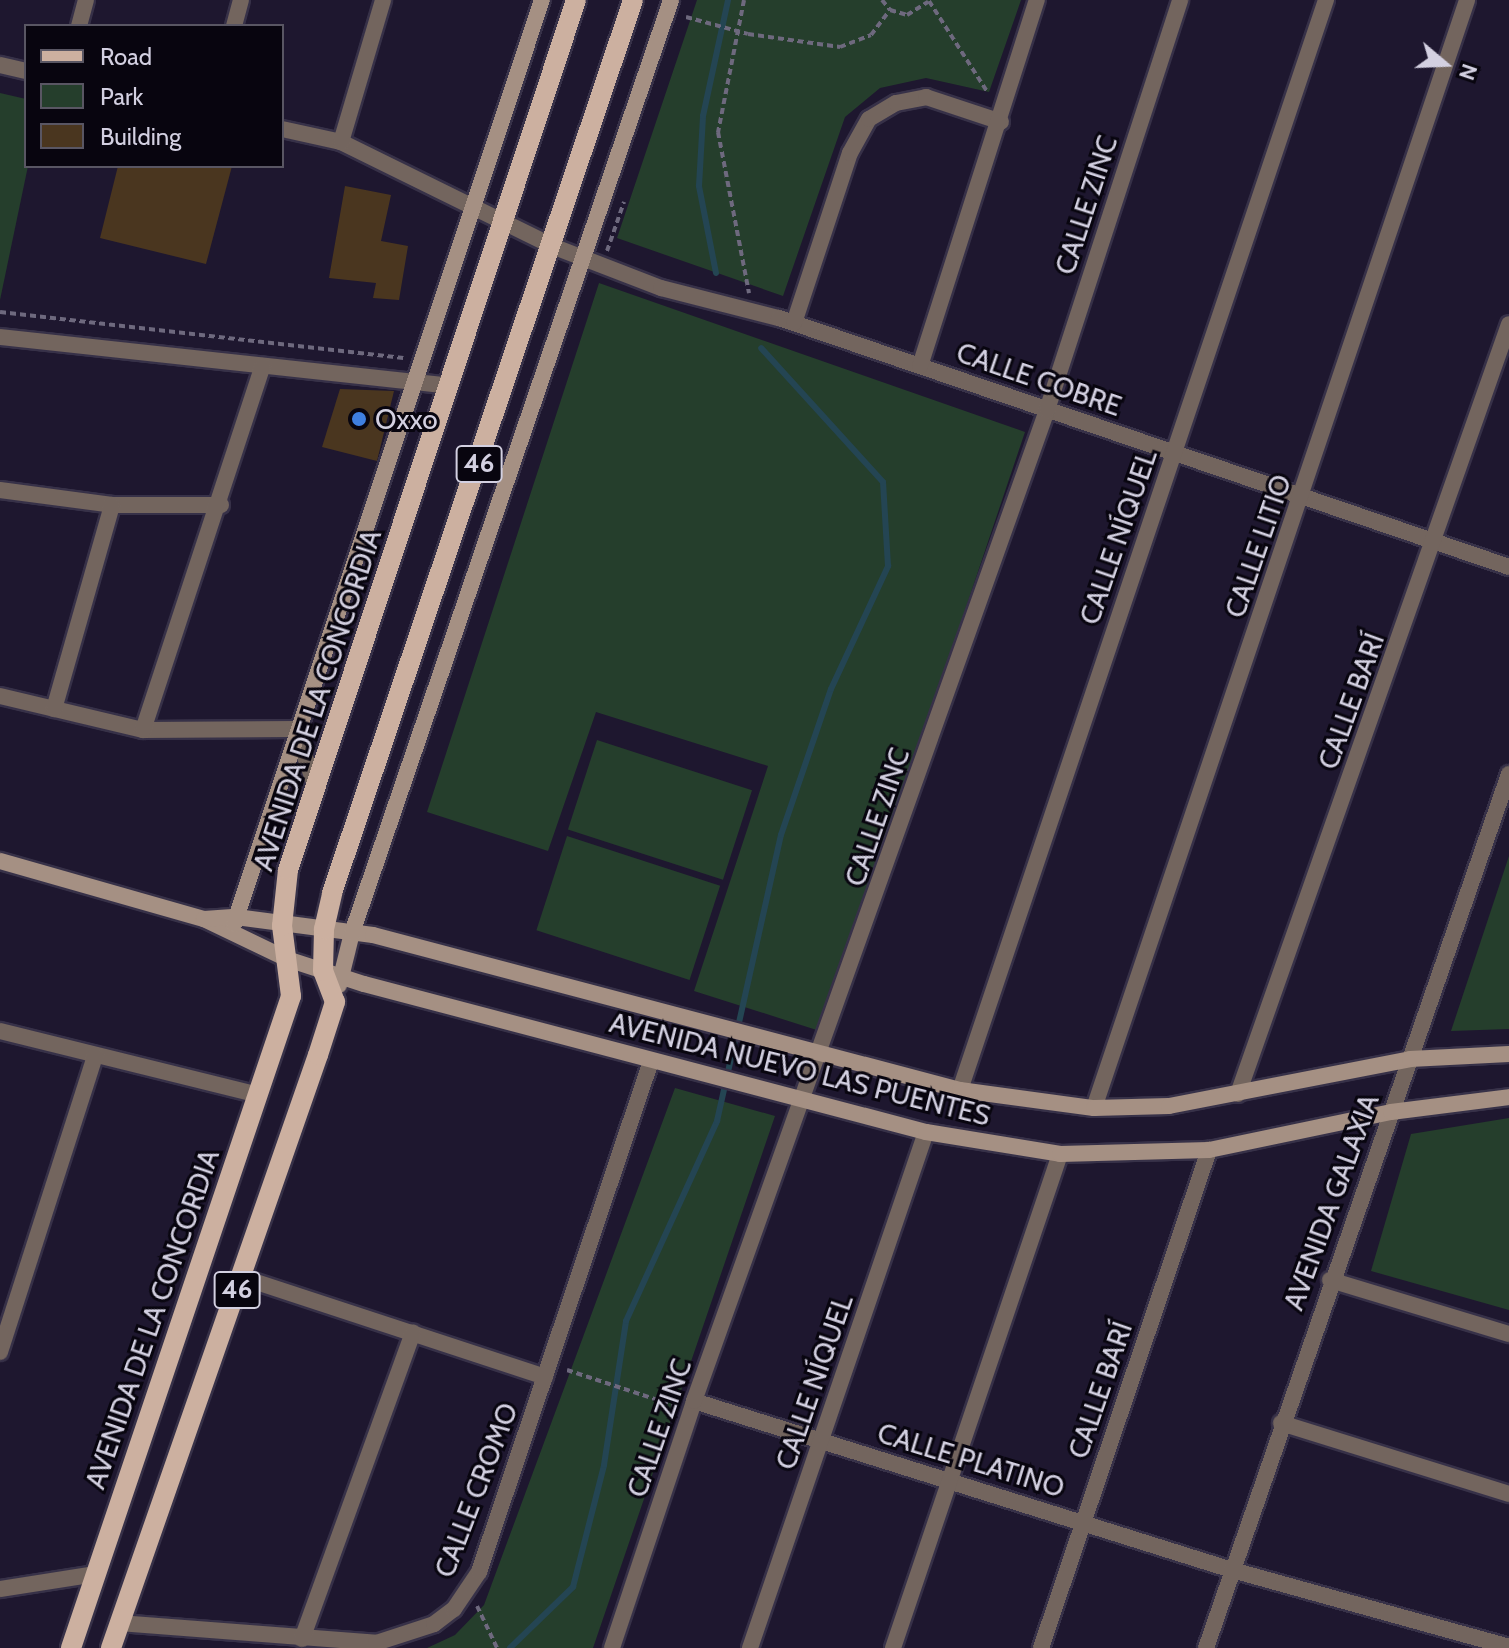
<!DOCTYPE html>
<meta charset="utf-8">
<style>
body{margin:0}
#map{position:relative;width:1509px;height:1648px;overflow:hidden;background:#1e172f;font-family:Cabin,sans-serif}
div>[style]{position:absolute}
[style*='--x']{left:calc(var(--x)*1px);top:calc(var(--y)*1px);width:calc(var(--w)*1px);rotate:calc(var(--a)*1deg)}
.green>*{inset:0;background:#253e2c;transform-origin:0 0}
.stream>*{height:6px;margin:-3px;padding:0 3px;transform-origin:3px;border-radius:3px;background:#244553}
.building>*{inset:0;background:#4a361f}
.path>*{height:4px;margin-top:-2px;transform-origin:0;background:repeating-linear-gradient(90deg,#6e697e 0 6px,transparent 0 10px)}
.roads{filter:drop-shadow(2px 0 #373148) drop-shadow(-2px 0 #373148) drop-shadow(0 2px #373148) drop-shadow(0 -2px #373148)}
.street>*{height:16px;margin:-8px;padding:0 8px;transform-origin:8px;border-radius:8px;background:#73655e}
.secondary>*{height:16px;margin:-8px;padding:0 8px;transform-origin:8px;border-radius:8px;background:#a59083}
.primary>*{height:20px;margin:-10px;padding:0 10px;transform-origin:10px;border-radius:10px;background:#ccb0a0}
.dots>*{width:22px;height:22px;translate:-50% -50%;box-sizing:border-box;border:4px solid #08050f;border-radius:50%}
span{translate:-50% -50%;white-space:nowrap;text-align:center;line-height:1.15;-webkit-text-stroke:6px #08050f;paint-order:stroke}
.shield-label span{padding:2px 6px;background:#08050f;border:2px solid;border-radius:6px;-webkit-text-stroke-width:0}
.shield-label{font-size:26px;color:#d3d0e1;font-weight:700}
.street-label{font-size:28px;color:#d3d0e1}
.poi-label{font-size:28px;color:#d3d0e1}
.left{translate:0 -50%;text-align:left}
.legend{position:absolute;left:24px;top:24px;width:260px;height:144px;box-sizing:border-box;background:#08050f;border:2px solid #595663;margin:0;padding:10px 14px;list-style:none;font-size:24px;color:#d3d0e1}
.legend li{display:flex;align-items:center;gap:16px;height:40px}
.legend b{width:40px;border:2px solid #595663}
.north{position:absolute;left:1405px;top:24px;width:80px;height:80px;-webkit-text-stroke:6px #08050f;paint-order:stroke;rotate:109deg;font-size:22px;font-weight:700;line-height:32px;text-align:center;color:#d3d0e1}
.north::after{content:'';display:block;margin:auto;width:28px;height:36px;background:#d3d0e1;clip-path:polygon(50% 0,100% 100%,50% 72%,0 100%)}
</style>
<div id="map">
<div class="green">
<div style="clip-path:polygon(697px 0,1021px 0,989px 92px,926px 78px,880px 88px,845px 117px,783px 296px,617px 238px)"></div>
<div style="clip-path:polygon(0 93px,26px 99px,28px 166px,0 300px)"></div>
<div style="clip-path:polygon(599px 283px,1025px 432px,823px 1032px,694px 991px,768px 766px,596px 712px,548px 851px,427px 812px)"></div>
<div style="left:597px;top:740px;width:163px;height:94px;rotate:18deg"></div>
<div style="left:567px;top:836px;width:161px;height:99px;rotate:18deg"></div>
<div style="clip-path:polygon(1509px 856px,1509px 1029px,1451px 1031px)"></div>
<div style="clip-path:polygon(675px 1088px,775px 1116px,593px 1648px,427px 1648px,455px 1635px,484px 1605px)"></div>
<div style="clip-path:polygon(1509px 1118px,1509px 1310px,1371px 1271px,1411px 1134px)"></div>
</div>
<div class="stream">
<div style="--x:716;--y:273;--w:89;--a:-101.1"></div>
<div style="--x:699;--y:186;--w:70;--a:-86.7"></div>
<div style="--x:703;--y:116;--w:119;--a:-77.8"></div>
<div style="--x:510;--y:1648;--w:88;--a:-44.1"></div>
<div style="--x:573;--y:1587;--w:126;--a:-75.7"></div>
<div style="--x:604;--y:1465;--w:146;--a:-81.3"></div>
<div style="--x:626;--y:1321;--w:220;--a:-65.5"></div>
<div style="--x:717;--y:1121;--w:293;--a:-77.4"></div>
<div style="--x:781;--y:835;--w:154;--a:-71.1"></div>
<div style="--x:831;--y:689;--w:136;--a:-65.1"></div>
<div style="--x:888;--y:566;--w:84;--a:-93.4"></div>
<div style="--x:883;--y:482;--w:181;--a:-132.3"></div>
</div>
<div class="building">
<div style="clip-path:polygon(118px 166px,232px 166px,206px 264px,100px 238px)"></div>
<div style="clip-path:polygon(345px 186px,391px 195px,381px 241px,408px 246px,399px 300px,373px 298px,376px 283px,329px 278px)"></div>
<div style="clip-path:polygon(340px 389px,394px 391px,377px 461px,322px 447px)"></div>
</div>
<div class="path">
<div style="--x:744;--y:0;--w:135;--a:101.1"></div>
<div style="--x:718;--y:132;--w:164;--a:79.1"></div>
<div style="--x:882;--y:0;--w:13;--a:51"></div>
<div style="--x:890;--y:10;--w:18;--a:16"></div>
<div style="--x:907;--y:15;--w:25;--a:-32"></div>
<div style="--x:929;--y:1;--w:109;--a:57.3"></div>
<div style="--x:686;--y:17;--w:64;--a:15.3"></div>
<div style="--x:748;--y:34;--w:93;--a:8"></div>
<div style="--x:840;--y:47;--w:33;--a:-21"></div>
<div style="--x:871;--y:35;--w:31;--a:-53"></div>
<div style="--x:607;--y:251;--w:52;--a:-70.9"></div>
<div style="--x:0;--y:312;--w:406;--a:6.5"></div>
<div style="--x:567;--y:1370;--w:115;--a:18.3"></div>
<div style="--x:477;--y:1606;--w:47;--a:64.5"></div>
</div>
<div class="roads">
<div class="street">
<div style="--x:79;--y:26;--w:27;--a:-75"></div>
<div style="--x:234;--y:26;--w:27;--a:-75"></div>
<div style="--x:0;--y:65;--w:27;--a:13"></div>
<div style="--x:282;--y:129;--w:60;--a:12.4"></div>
<div style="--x:341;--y:142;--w:235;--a:26.2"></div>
<div style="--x:552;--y:246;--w:117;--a:21.1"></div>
<div style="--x:661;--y:288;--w:122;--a:14.3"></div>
<div style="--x:779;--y:318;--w:771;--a:18.83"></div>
<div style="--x:341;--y:142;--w:148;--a:-73.5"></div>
<div style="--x:794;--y:323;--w:179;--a:-71.8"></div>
<div style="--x:850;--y:153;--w:39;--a:-61"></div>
<div style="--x:869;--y:119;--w:31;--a:-31"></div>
<div style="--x:896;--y:103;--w:31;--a:-11"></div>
<div style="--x:926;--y:97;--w:79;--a:18.4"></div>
<div style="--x:0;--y:337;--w:451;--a:6.2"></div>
<div style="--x:920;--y:366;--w:384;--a:-72.3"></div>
<div style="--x:0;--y:490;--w:113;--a:7.6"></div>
<div style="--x:112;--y:505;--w:109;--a:0"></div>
<div style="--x:0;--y:696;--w:147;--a:13.4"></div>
<div style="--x:143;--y:730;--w:152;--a:-0.4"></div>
<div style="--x:295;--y:729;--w:59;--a:70.3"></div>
<div style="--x:54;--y:709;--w:212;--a:-74.1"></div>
<div style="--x:143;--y:730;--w:383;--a:-71.8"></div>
<div style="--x:0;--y:1031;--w:266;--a:13.9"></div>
<div style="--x:960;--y:1090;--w:1150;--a:-71.44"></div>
<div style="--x:1238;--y:1094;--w:816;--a:-70.61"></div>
<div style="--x:1094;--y:1108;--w:1169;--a:-71.39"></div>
<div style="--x:241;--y:1277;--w:320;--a:18.2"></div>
<div style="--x:1330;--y:1280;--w:187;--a:16.8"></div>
<div style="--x:0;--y:1352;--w:311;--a:-72.2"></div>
<div style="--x:694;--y:1401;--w:564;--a:17.44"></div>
<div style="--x:1232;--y:1570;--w:288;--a:15.5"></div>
<div style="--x:1281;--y:1423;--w:239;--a:17.3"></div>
<div style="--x:0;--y:1589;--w:97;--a:-8.9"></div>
<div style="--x:119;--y:1623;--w:258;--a:4.4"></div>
<div style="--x:376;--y:1643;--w:61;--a:-18.1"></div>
<div style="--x:434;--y:1624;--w:25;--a:-37"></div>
<div style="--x:454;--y:1609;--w:45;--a:-56"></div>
<div style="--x:479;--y:1572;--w:539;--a:-71.4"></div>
<div style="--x:302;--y:1639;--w:326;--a:-70.1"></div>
<div style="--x:612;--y:1648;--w:260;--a:-71.6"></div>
<div style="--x:694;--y:1401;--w:1052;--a:-70.39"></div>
<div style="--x:1047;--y:410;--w:431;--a:-72"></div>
<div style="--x:750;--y:1648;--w:545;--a:-71.17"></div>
<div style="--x:893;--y:1648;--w:521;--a:-71.32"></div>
<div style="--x:1041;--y:1648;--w:526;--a:-71.36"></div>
<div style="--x:1206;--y:1648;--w:925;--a:-70.88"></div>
</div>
<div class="secondary">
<div style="--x:0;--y:861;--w:212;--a:15.9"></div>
<div style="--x:204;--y:919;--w:92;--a:25.7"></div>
<div style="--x:287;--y:959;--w:81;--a:18"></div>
<div style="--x:364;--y:984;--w:581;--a:14.75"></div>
<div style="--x:926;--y:1132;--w:136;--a:9.3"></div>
<div style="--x:1060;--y:1154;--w:149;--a:-1.5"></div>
<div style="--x:1209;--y:1150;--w:186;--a:-11.8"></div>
<div style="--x:1391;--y:1112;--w:119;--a:-7.2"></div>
<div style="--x:204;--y:919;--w:32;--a:-4"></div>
<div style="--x:236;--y:917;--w:138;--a:7.5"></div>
<div style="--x:373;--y:935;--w:607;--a:14.79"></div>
<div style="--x:960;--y:1090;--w:135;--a:7.7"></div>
<div style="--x:1094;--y:1108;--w:75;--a:-1.5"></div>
<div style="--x:1169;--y:1106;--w:246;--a:-11"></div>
<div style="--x:1410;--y:1059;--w:99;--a:-2.9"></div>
<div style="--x:234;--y:924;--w:974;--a:-71.57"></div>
<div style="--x:339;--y:985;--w:54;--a:-76"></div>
<div style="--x:352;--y:933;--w:986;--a:-71.12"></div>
</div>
<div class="primary">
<div style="--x:71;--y:1648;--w:688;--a:-71.35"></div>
<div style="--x:291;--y:996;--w:71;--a:-97.3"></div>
<div style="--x:282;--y:926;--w:56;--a:-83.9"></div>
<div style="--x:288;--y:870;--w:916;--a:-71.68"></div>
<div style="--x:111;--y:1648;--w:628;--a:-70.76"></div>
<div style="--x:318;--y:1055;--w:56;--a:-72.2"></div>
<div style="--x:335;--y:1002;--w:33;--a:-111"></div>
<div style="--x:323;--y:971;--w:42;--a:-88.6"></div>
<div style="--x:324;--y:929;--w:37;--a:-77"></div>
<div style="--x:332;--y:893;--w:942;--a:-71.37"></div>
</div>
</div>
<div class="dots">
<div style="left:359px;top:419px;background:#3f7fe0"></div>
</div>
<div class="shield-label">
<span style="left:479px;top:464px">46</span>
<span style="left:237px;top:1290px">46</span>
</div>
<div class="street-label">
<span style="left:1086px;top:205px;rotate:-72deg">CALLE ZINC</span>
<span style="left:1039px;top:379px;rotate:19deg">CALLE COBRE</span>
<span style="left:1118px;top:537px;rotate:-71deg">CALLE NÍQUEL</span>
<span style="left:1258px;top:546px;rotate:-71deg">CALLE LITIO</span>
<span style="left:317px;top:700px;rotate:-72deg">AVENIDA DE LA CONCORDIA</span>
<span style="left:1351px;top:701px;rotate:-70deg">CALLE BARÍ</span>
<span style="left:877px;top:817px;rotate:-71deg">CALLE ZINC</span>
<span style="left:800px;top:1069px;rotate:14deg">AVENIDA NUEVO LAS PUENTES</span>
<span style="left:1331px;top:1202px;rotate:-70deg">AVENIDA GALAXIA</span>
<span style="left:152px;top:1319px;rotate:-71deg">AVENIDA DE LA CONCORDIA</span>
<span style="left:814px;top:1382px;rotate:-71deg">CALLE NÍQUEL</span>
<span style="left:1100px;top:1390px;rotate:-71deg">CALLE BARÍ</span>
<span style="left:659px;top:1428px;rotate:-71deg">CALLE ZINC</span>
<span style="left:971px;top:1460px;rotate:17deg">CALLE PLATINO</span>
<span style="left:476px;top:1490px;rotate:-69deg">CALLE CROMO</span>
</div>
<div class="poi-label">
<span class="left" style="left:375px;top:419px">Oxxo</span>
</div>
<ul class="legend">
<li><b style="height:10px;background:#ccb0a0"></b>Road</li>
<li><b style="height:22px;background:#253e2c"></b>Park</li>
<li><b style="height:22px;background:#4a361f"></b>Building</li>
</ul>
<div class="north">N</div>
</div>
